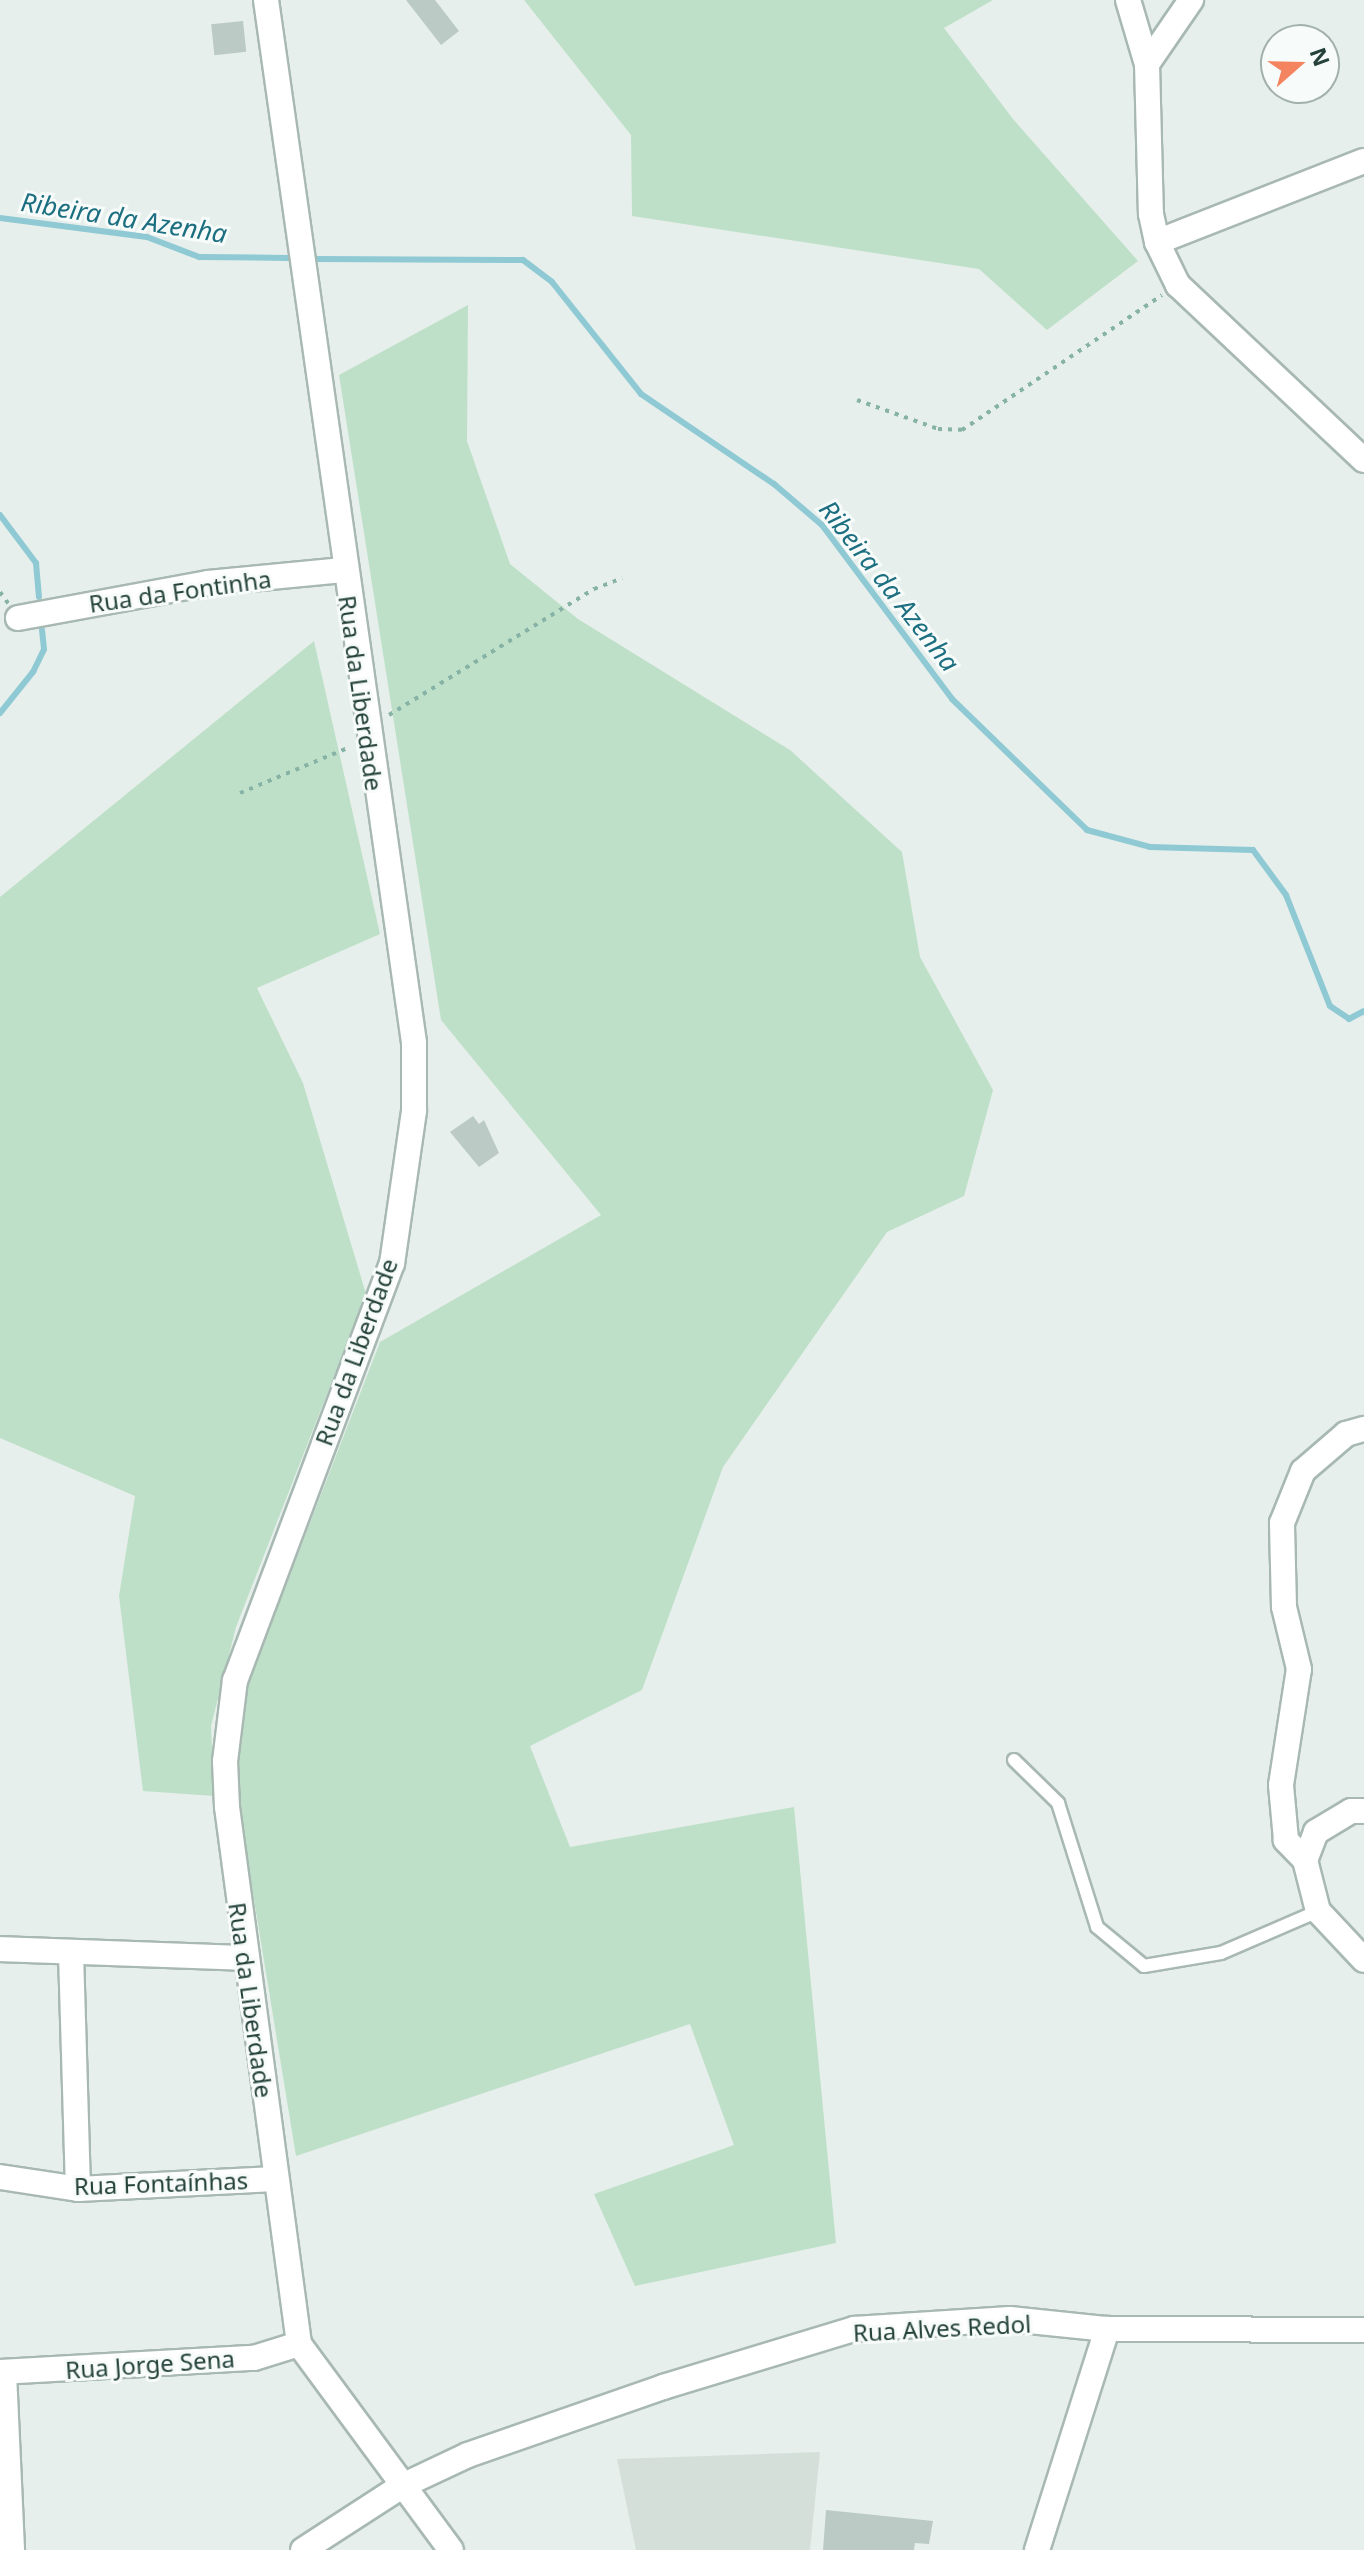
<!DOCTYPE html>
<meta charset="utf-8">
<style>
body{margin:0}
#map{position:relative;width:1364px;height:2550px;overflow:hidden;background:#e6efeb;font-family:"Noto Sans",sans-serif}
div>[style]{position:absolute}
[style*='--x']{left:calc(var(--x)*1px);top:calc(var(--y)*1px);width:calc(var(--w)*1px);rotate:calc(var(--a)*1deg)}
.built>*{inset:0;background:#d4dfda}
.green>*{inset:0;background:#bfe0c8}
.stream>*{height:6px;margin:-3px;padding:0 3px;transform-origin:3px;border-radius:3px;background:#8ec9d4}
.building>*{inset:0;background:#bbcac4;transform-origin:0 0}
.path>*{height:4px;margin-top:-2px;transform-origin:0;background:repeating-linear-gradient(90deg,#86b3a5 0 4px,transparent 0 10px)}
.roads{filter:drop-shadow(2px 0 #a8b8b2) drop-shadow(-2px 0 #a8b8b2) drop-shadow(0 2px #a8b8b2) drop-shadow(0 -2px #a8b8b2)}
.service>*{height:12px;margin:-6px;padding:0 6px;transform-origin:6px;border-radius:6px;background:#fff}
.minor>*{height:24px;margin:-12px;padding:0 12px;transform-origin:12px;border-radius:12px;background:#fff}
.tertiary>*{height:24px;margin:-12px;padding:0 12px;transform-origin:12px;border-radius:12px;background:#fff}
span{translate:-50% -50%;white-space:nowrap;text-align:center;line-height:1.15;-webkit-text-stroke:6px #f7fbf9;paint-order:stroke}
.street-label{font-size:24px;color:#24423a}
.water-label{font-size:26px;color:#1c6f80;font-style:italic}
.north{position:absolute;left:1260px;top:24px;width:80px;height:80px;box-sizing:border-box;background:#f7fbf9;border:2px solid #a3b1ad;border-radius:50%;rotate:70deg;font-size:22px;font-weight:700;line-height:32px;text-align:center;color:#24423a}
.north::after{content:'';display:block;margin:auto;width:28px;height:36px;background:#f4845f;clip-path:polygon(50% 0,100% 100%,50% 72%,0 100%)}
</style>
<div id="map">
<div class="built">
<div style="clip-path:polygon(820px 2452px,810px 2550px,636px 2550px,617px 2459px)"></div>
</div>
<div class="green">
<div style="clip-path:polygon(524px 0,993px 0,944px 28px,1013px 119px,1138px 261px,1047px 330px,979px 269px,632px 216px,631px 135px)"></div>
<div style="clip-path:polygon(468px 305px,467px 441px,510px 564px,578px 619px,790px 750px,902px 852px,920px 957px,993px 1090px,964px 1196px,887px 1232px,723px 1467px,642px 1690px,530px 1746px,570px 1847px,794px 1807px,836px 2243px,635px 2286px,594px 2194px,734px 2145px,690px 2024px,296px 2156px,237px 1796px,242px 1699px,380px 1342px,601px 1215px,441px 1020px,339px 375px)"></div>
<div style="clip-path:polygon(314px 641px,380px 934px,257px 988px,303px 1083px,366px 1294px,236px 1627px,211px 1726px,214px 1796px,143px 1791px,119px 1596px,135px 1496px,0 1438px,0 897px)"></div>
</div>
<div class="stream">
<div style="--x:0;--y:218;--w:148;--a:7.4"></div>
<div style="--x:147;--y:237;--w:56;--a:21"></div>
<div style="--x:199;--y:257;--w:90;--a:0.6"></div>
<div style="--x:316;--y:259;--w:207;--a:0.3"></div>
<div style="--x:523;--y:260;--w:36;--a:37"></div>
<div style="--x:552;--y:282;--w:143;--a:51.5"></div>
<div style="--x:641;--y:394;--w:161;--a:34.1"></div>
<div style="--x:774;--y:484;--w:63;--a:40.5"></div>
<div style="--x:822;--y:525;--w:217;--a:53.2"></div>
<div style="--x:952;--y:699;--w:188;--a:44.1"></div>
<div style="--x:1087;--y:830;--w:65;--a:15.1"></div>
<div style="--x:1150;--y:847;--w:103;--a:1.7"></div>
<div style="--x:1253;--y:850;--w:56;--a:53.7"></div>
<div style="--x:1286;--y:895;--w:119;--a:68.4"></div>
<div style="--x:1330;--y:1006;--w:23;--a:34"></div>
<div style="--x:1349;--y:1019;--w:17;--a:-28"></div>
<div style="--x:0;--y:515;--w:60;--a:53.1"></div>
<div style="--x:36;--y:563;--w:34;--a:85"></div>
<div style="--x:0;--y:713;--w:53;--a:-51.2"></div>
<div style="--x:33;--y:672;--w:25;--a:-64"></div>
<div style="--x:44;--y:649;--w:19;--a:-96"></div>
</div>
<div class="building">
<div style="clip-path:polygon(406px 0,435px 0,459px 31px,441px 45px)"></div>
<div style="left:243px;top:21px;width:31px;height:32px;rotate:84deg"></div>
<div style="clip-path:polygon(473px 1116px,479px 1124px,484px 1120px,499px 1153px,479px 1167px,450px 1132px)"></div>
<div style="clip-path:polygon(826px 2510px,933px 2521px,929px 2544px,915px 2543px,914px 2550px,823px 2550px)"></div>
</div>
<div class="path">
<div style="--x:857;--y:400;--w:86;--a:19.7"></div>
<div style="--x:938;--y:429;--w:24;--a:2"></div>
<div style="--x:962;--y:430;--w:241;--a:-34"></div>
<div style="--x:0;--y:592;--w:14;--a:54"></div>
<div style="--x:389;--y:715;--w:241;--a:-31.6"></div>
<div style="--x:594;--y:589;--w:30;--a:-21"></div>
<div style="--x:240;--y:793;--w:119;--a:-22.7"></div>
</div>
<div class="roads">
<div class="service">
<div style="--x:1014;--y:1760;--w:62;--a:44.3"></div>
<div style="--x:1058;--y:1803;--w:130;--a:72.5"></div>
<div style="--x:1097;--y:1927;--w:61;--a:39.7"></div>
<div style="--x:1144;--y:1966;--w:78;--a:-9.6"></div>
<div style="--x:1221;--y:1953;--w:106;--a:-23.4"></div>
</div>
<div class="minor">
<div style="--x:1128;--y:0;--w:67;--a:73.5"></div>
<div style="--x:1147;--y:64;--w:150;--a:88.5"></div>
<div style="--x:1151;--y:214;--w:29;--a:78"></div>
<div style="--x:1157;--y:242;--w:48;--a:64"></div>
<div style="--x:1178;--y:285;--w:255;--a:43.3"></div>
<div style="--x:1147;--y:64;--w:78;--a:-55.5"></div>
<div style="--x:1157;--y:242;--w:222;--a:-21.4"></div>
<div style="--x:18;--y:618;--w:193;--a:-10.4"></div>
<div style="--x:208;--y:583;--w:136;--a:-5.5"></div>
<div style="--x:1364;--y:1811;--w:13;--a:180"></div>
<div style="--x:1351;--y:1811;--w:41;--a:149"></div>
<div style="--x:1316;--y:1832;--w:30;--a:111"></div>
<div style="--x:1305;--y:1860;--w:53;--a:75.7"></div>
<div style="--x:1318;--y:1911;--w:67;--a:46.8"></div>
<div style="--x:1305;--y:1860;--w:28;--a:-134"></div>
<div style="--x:1286;--y:1840;--w:55;--a:-95.2"></div>
<div style="--x:1281;--y:1785;--w:117;--a:-81.2"></div>
<div style="--x:1299;--y:1669;--w:64;--a:-103.6"></div>
<div style="--x:1284;--y:1607;--w:84;--a:-91.4"></div>
<div style="--x:1282;--y:1523;--w:56;--a:-68"></div>
<div style="--x:1303;--y:1471;--w:57;--a:-40.7"></div>
<div style="--x:1346;--y:1434;--w:19;--a:-16"></div>
<div style="--x:0;--y:1949;--w:244;--a:2.1"></div>
<div style="--x:71;--y:1953;--w:236;--a:88.3"></div>
<div style="--x:0;--y:2177;--w:79;--a:8.7"></div>
<div style="--x:78;--y:2189;--w:197;--a:-2.9"></div>
<div style="--x:0;--y:2372;--w:254;--a:-3.2"></div>
<div style="--x:254;--y:2358;--w:47;--a:-17.3"></div>
<div style="--x:4;--y:2373;--w:177;--a:87.4"></div>
<div style="--x:303;--y:2550;--w:118;--a:-32.9"></div>
<div style="--x:402;--y:2486;--w:73;--a:-25.2"></div>
<div style="--x:468;--y:2455;--w:207;--a:-19.2"></div>
<div style="--x:663;--y:2387;--w:200;--a:-16.9"></div>
<div style="--x:854;--y:2329;--w:156;--a:-3.7"></div>
<div style="--x:1010;--y:2319;--w:98;--a:5.9"></div>
<div style="--x:1107;--y:2329;--w:257;--a:0.2"></div>
<div style="--x:1037;--y:2550;--w:232;--a:-72.4"></div>
</div>
<div class="tertiary">
<div style="--x:266;--y:0;--w:1053;--a:81.92"></div>
<div style="--x:414;--y:1043;--w:68;--a:90"></div>
<div style="--x:414;--y:1111;--w:154;--a:98.2"></div>
<div style="--x:392;--y:1263;--w:446;--a:110.6"></div>
<div style="--x:235;--y:1680;--w:82;--a:97"></div>
<div style="--x:225;--y:1761;--w:46;--a:87.5"></div>
<div style="--x:227;--y:1807;--w:542;--a:82.36"></div>
<div style="--x:299;--y:2344;--w:256;--a:53.6"></div>
</div>
</div>
<div class="street-label">
<span style="left:180px;top:591px;rotate:-8deg">Rua da Fontinha</span>
<span style="left:361px;top:693px;rotate:82deg">Rua da Liberdade</span>
<span style="left:356px;top:1352px;rotate:-70deg">Rua da Liberdade</span>
<span style="left:251px;top:2000px;rotate:82deg">Rua da Liberdade</span>
<span style="left:161px;top:2183px;rotate:-2deg">Rua Fontaínhas</span>
<span style="left:942px;top:2328px;rotate:-3deg">Rua Alves Redol</span>
<span style="left:150px;top:2364px;rotate:-4deg">Rua Jorge Sena</span>
</div>
<div class="water-label">
<span style="left:124px;top:218px;rotate:9deg">Ribeira da Azenha</span>
<span style="left:889px;top:586px;rotate:52deg">Ribeira da Azenha</span>
</div>
<div class="north">N</div>
</div>
